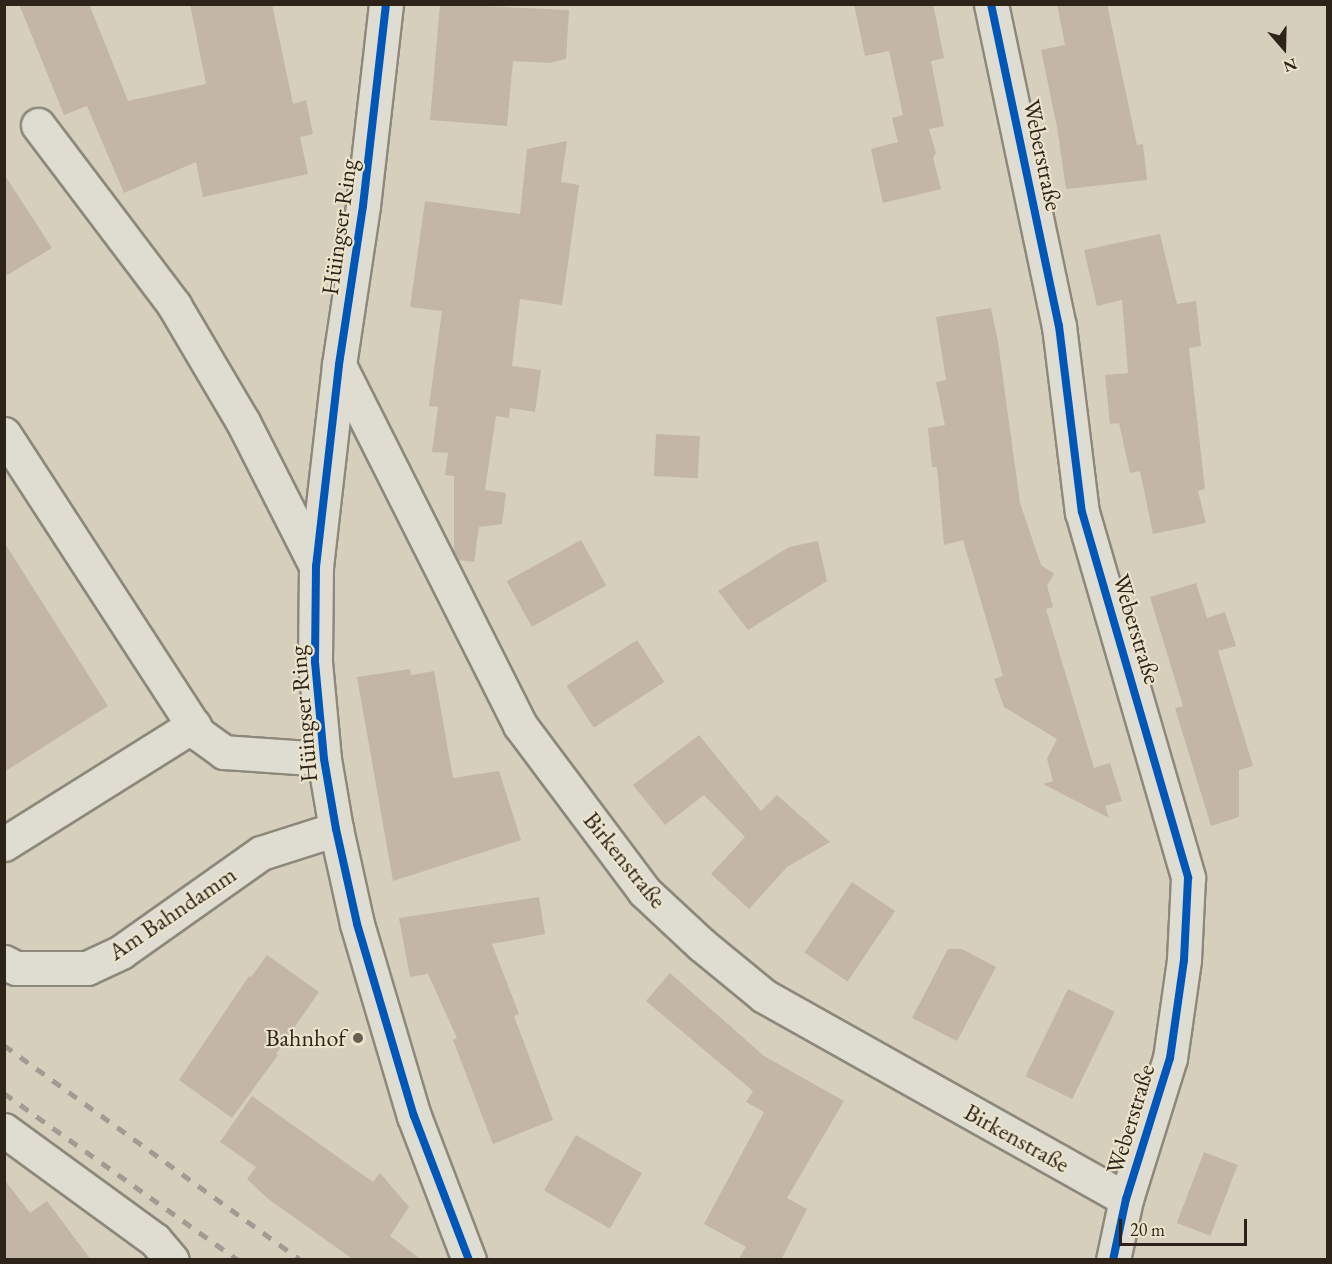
<!DOCTYPE html>
<meta charset="utf-8">
<style>
body{margin:0}
#map{position:relative;width:1332px;height:1264px;overflow:hidden;background:#d6cfbc;font-family:"EB Garamond",serif}
div>[style]{position:absolute}
[style*='--x']{left:calc(var(--x)*1px);top:calc(var(--y)*1px);width:calc(var(--w)*1px);rotate:calc(var(--a)*1deg)}
.building>*{inset:0;background:#c3b6a7;transform-origin:0 0}
.roads{filter:drop-shadow(2px 0 #8d887c) drop-shadow(-2px 0 #8d887c) drop-shadow(0 2px #8d887c) drop-shadow(0 -2px #8d887c)}
.minor>*{height:33px;margin:-16.5px;padding:0 16.5px;transform-origin:16.5px;border-radius:16.5px;background:#dfdcd2}
.rail>*{height:4.5px;margin-top:-2.25px;transform-origin:0;background:repeating-linear-gradient(90deg,#a09c94 0 10px,transparent 0 20px)}
.cycleway>*{height:8px;margin:-4px;padding:0 4px;transform-origin:4px;border-radius:4px;background:#0057b8}
.dots>*{width:16px;height:16px;translate:-50% -50%;box-sizing:border-box;border:3px solid #ebe3cc;border-radius:50%}
span{translate:-50% -50%;white-space:nowrap;text-align:center;line-height:1.15;-webkit-text-stroke:4.5px #ebe3cc;paint-order:stroke}
.street-label{font-size:24px;color:#2d2319}
.poi-label{font-size:24px;color:#2d2319}
.right{translate:-100% -50%;text-align:right}
.frame{position:absolute;inset:0;border:6px solid #2d2319;pointer-events:none}
.north{position:absolute;left:1254px;top:18px;width:60px;height:60px;-webkit-text-stroke:4px #ebe3cc;paint-order:stroke;rotate:160deg;font-size:16px;font-weight:700;line-height:24px;text-align:center;color:#2d2319}
.north::after{content:'';display:block;margin:auto;width:21px;height:27px;background:#2d2319;clip-path:polygon(50% 0,100% 100%,50% 72%,0 100%)}
.scale{position:absolute;left:1119px;top:1219px;width:128px;height:27px;box-sizing:border-box;border:3px solid #2d2319;border-top:0;padding-left:8px;font-size:18px;line-height:21px;white-space:nowrap;color:#2d2319;-webkit-text-stroke:4px #ebe3cc;paint-order:stroke}
</style>
<div id="map">
<div class="building">
<div style="clip-path:polygon(19px 4px,89px 4px,128px 101px,206px 84px,190px 4px,272px 4px,293px 104px,306px 100px,313px 134px,300px 137px,308px 174px,203px 197px,196px 162px,124px 193px,87px 106px,64px 115px)"></div>
<div style="clip-path:polygon(440px 4px,569px 10px,566px 59px,549px 63px,513px 61px,507px 126px,430px 120px)"></div>
<div style="clip-path:polygon(854px 4px,933px 4px,944px 58px,931px 61px,944px 126px,929px 129px,936px 153px,933px 158px,941px 189px,883px 203px,871px 149px,898px 142px,892px 118px,903px 115px,889px 51px,865px 56px)"></div>
<div style="clip-path:polygon(1057px 4px,1107px 4px,1137px 145px,1143px 144px,1147px 180px,1066px 189px,1057px 127px,1041px 50px,1065px 45px)"></div>
<div style="clip-path:polygon(567px 141px,561px 182px,579px 185px,562px 305px,520px 299px,512px 366px,541px 370px,535px 412px,510px 408px,509px 418px,496px 416px,485px 490px,506px 493px,502px 524px,479px 527px,474px 562px,458px 560px,454px 552px,454px 476px,445px 475px,448px 453px,432px 452px,438px 407px,429px 406px,442px 311px,410px 307px,425px 201px,520px 214px,527px 149px)"></div>
<div style="clip-path:polygon(4px 174px,52px 248px,4px 277px)"></div>
<div style="clip-path:polygon(1160px 234px,1177px 304px,1196px 301px,1201px 346px,1189px 348px,1205px 489px,1198px 491px,1206px 523px,1153px 534px,1140px 471px,1130px 473px,1119px 423px,1110px 424px,1105px 375px,1128px 373px,1122px 300px,1097px 306px,1084px 250px)"></div>
<div style="clip-path:polygon(991px 308px,998px 342px,1020px 503px,1041px 565px,1054px 574px,1047px 586px,1053px 607px,1046px 609px,1094px 768px,1110px 763px,1122px 801px,1105px 806px,1109px 818px,1043px 784px,1053px 781px,1047px 759px,1057px 739px,1004px 707px,994px 679px,1003px 676px,963px 540px,944px 545px,937px 467px,932px 467px,928px 428px,945px 425px,936px 382px,946px 380px,936px 317px)"></div>
<div style="left:656px;top:434px;width:44px;height:42px;rotate:3deg"></div>
<div style="left:581px;top:540px;width:52px;height:85px;rotate:61deg"></div>
<div style="clip-path:polygon(818px 541px,827px 581px,748px 630px,718px 591px,789px 547px)"></div>
<div style="clip-path:polygon(4px 542px,108px 706px,4px 772px)"></div>
<div style="clip-path:polygon(1196px 583px,1207px 618px,1225px 612px,1236px 646px,1218px 651px,1253px 766px,1239px 770px,1239px 817px,1211px 826px,1175px 708px,1183px 706px,1150px 597px)"></div>
<div style="left:637px;top:640px;width:50px;height:84px;rotate:57deg"></div>
<div style="clip-path:polygon(410px 669px,411px 675px,434px 671px,453px 778px,499px 771px,521px 840px,393px 881px,357px 677px)"></div>
<div style="clip-path:polygon(699px 735px,761px 811px,777px 795px,830px 842px,787px 867px,749px 909px,711px 874px,745px 837px,704px 795px,665px 825px,633px 785px)"></div>
<div style="left:852px;top:882px;width:52px;height:85px;rotate:34deg"></div>
<div style="clip-path:polygon(539px 897px,545px 934px,492px 944px,519px 1014px,514px 1016px,553px 1120px,493px 1144px,453px 1040px,457px 1038px,428px 974px,410px 977px,399px 918px)"></div>
<div style="clip-path:polygon(948px 949px,962px 949px,996px 967px,957px 1041px,912px 1018px)"></div>
<div style="clip-path:polygon(267px 955px,319px 992px,276px 1054px,278px 1055px,232px 1118px,179px 1080px,249px 976px,251px 977px)"></div>
<div style="clip-path:polygon(670px 973px,764px 1056px,844px 1101px,787px 1198px,807px 1209px,781px 1260px,738px 1260px,746px 1247px,704px 1224px,764px 1112px,746px 1102px,753px 1091px,646px 1001px)"></div>
<div style="left:1068px;top:989px;width:52px;height:97px;rotate:26deg"></div>
<div style="clip-path:polygon(252px 1096px,373px 1182px,380px 1173px,409px 1207px,390px 1236px,422px 1260px,354px 1260px,267px 1198px,247px 1179px,256px 1167px,220px 1142px)"></div>
<div style="left:576px;top:1135px;width:76px;height:64px;rotate:30deg"></div>
<div style="left:1204px;top:1152px;width:36px;height:76px;rotate:21deg"></div>
<div style="clip-path:polygon(4px 1179px,30px 1213px,47px 1201px,91px 1260px,4px 1260px)"></div>
</div>
<div class="roads">
<div class="minor">
<div style="--x:386;--y:4;--w:203;--a:96.5"></div>
<div style="--x:363;--y:206;--w:161;--a:98.6"></div>
<div style="--x:339;--y:365;--w:202;--a:96.5"></div>
<div style="--x:316;--y:566;--w:96;--a:90.6"></div>
<div style="--x:315;--y:662;--w:97;--a:84.7"></div>
<div style="--x:324;--y:759;--w:71;--a:80.3"></div>
<div style="--x:336;--y:829;--w:97;--a:77.5"></div>
<div style="--x:357;--y:924;--w:200;--a:73.5"></div>
<div style="--x:414;--y:1116;--w:154;--a:69.1"></div>
<div style="--x:991;--y:4;--w:329;--a:78.1"></div>
<div style="--x:1059;--y:326;--w:187;--a:83"></div>
<div style="--x:1082;--y:512;--w:381;--a:73.8"></div>
<div style="--x:1188;--y:878;--w:82;--a:92.8"></div>
<div style="--x:1184;--y:960;--w:99;--a:98.1"></div>
<div style="--x:1170;--y:1058;--w:148;--a:107.3"></div>
<div style="--x:1126;--y:1199;--w:62;--a:102"></div>
<div style="--x:38;--y:125;--w:226;--a:52.9"></div>
<div style="--x:174;--y:305;--w:136;--a:59.5"></div>
<div style="--x:243;--y:422;--w:161;--a:63.1"></div>
<div style="--x:339;--y:365;--w:403;--a:63.3"></div>
<div style="--x:520;--y:725;--w:207;--a:53.2"></div>
<div style="--x:644;--y:891;--w:79;--a:43"></div>
<div style="--x:702;--y:945;--w:80;--a:39.4"></div>
<div style="--x:764;--y:996;--w:415;--a:29.3"></div>
<div style="--x:4;--y:434;--w:358;--a:57"></div>
<div style="--x:199;--y:734;--w:31;--a:36"></div>
<div style="--x:224;--y:752;--w:100;--a:4"></div>
<div style="--x:4;--y:844;--w:224;--a:-32.1"></div>
<div style="--x:4;--y:962;--w:13;--a:27"></div>
<div style="--x:16;--y:968;--w:71;--a:0"></div>
<div style="--x:87;--y:968;--w:38;--a:-25"></div>
<div style="--x:121;--y:952;--w:171;--a:-35.3"></div>
<div style="--x:261;--y:853;--w:79;--a:-17.7"></div>
<div style="--x:4;--y:1130;--w:187;--a:36.1"></div>
<div style="--x:155;--y:1240;--w:26;--a:50"></div>
</div>
</div>
<div class="rail">
<div style="--x:4;--y:1045;--w:367;--a:35.9"></div>
<div style="--x:4;--y:1093;--w:287;--a:35.5"></div>
</div>
<div class="cycleway">
<div style="--x:386;--y:4;--w:203;--a:96.5"></div>
<div style="--x:363;--y:206;--w:161;--a:98.6"></div>
<div style="--x:339;--y:365;--w:202;--a:96.5"></div>
<div style="--x:316;--y:566;--w:96;--a:90.6"></div>
<div style="--x:315;--y:662;--w:97;--a:84.7"></div>
<div style="--x:324;--y:759;--w:71;--a:80.3"></div>
<div style="--x:336;--y:829;--w:97;--a:77.5"></div>
<div style="--x:357;--y:924;--w:200;--a:73.5"></div>
<div style="--x:414;--y:1116;--w:154;--a:69.1"></div>
<div style="--x:991;--y:4;--w:329;--a:78.1"></div>
<div style="--x:1059;--y:326;--w:187;--a:83"></div>
<div style="--x:1082;--y:512;--w:381;--a:73.8"></div>
<div style="--x:1188;--y:878;--w:82;--a:92.8"></div>
<div style="--x:1184;--y:960;--w:99;--a:98.1"></div>
<div style="--x:1170;--y:1058;--w:148;--a:107.3"></div>
<div style="--x:1126;--y:1199;--w:62;--a:102"></div>
</div>
<div class="dots">
<div style="left:358px;top:1038px;background:#685f52"></div>
</div>
<div class="street-label">
<span style="left:1043px;top:155px;rotate:78deg">Weberstraße</span>
<span style="left:339px;top:227px;rotate:-82deg">Hüingser Ring</span>
<span style="left:1137px;top:629px;rotate:73deg">Weberstraße</span>
<span style="left:303px;top:714px;rotate:-95deg">Hüingser Ring</span>
<span style="left:625px;top:860px;rotate:51deg">Birkenstraße</span>
<span style="left:172px;top:913px;rotate:-34deg">Am Bahndamm</span>
<span style="left:1130px;top:1119px;rotate:-73deg">Weberstraße</span>
<span style="left:1017px;top:1138px;rotate:29deg">Birkenstraße</span>
</div>
<div class="poi-label">
<span class="right" style="left:346px;top:1038px">Bahnhof</span>
</div>
<div class="frame"></div>
<div class="north">N</div>
<div class="scale">20 m</div>
</div>
